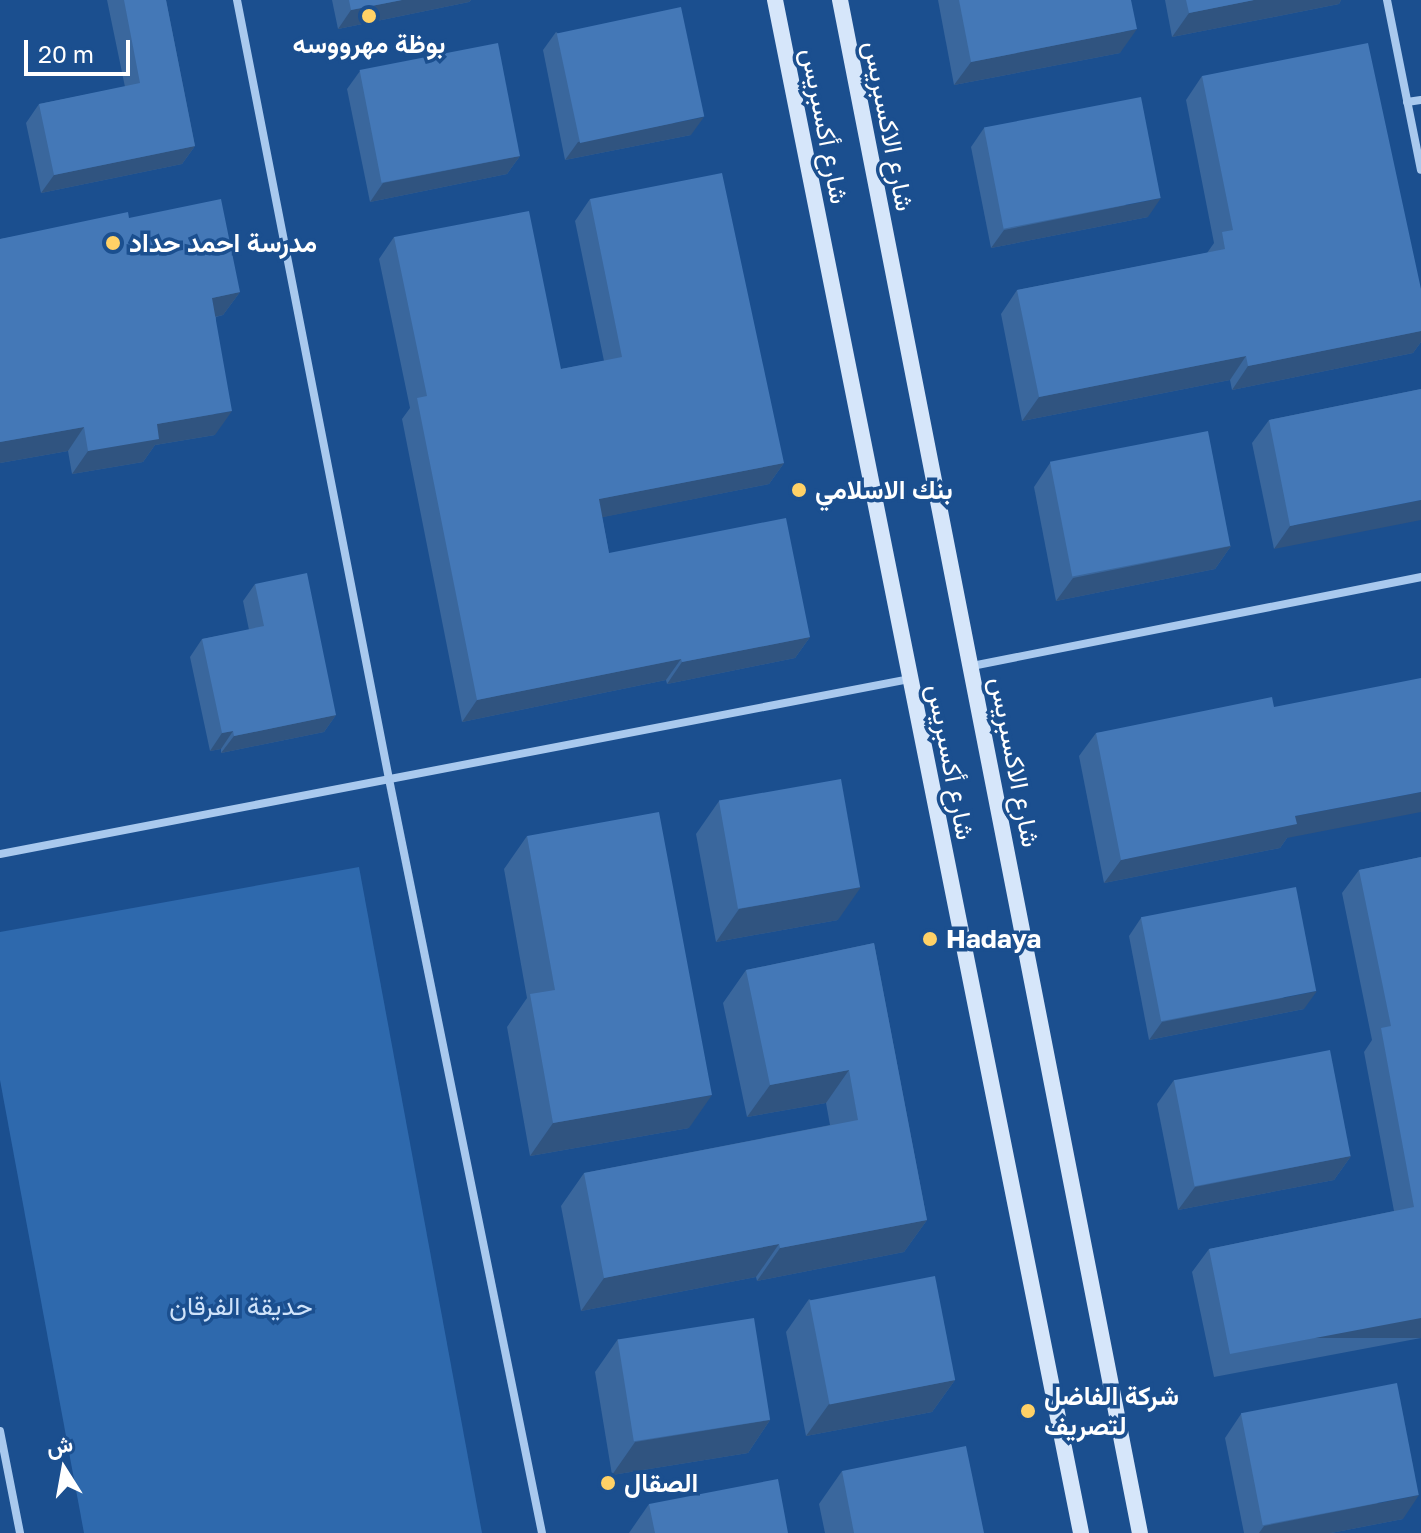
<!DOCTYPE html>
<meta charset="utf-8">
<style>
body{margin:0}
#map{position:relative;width:1421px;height:1533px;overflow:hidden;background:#1b4f8f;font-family:"Golos Text",Vazirmatn,sans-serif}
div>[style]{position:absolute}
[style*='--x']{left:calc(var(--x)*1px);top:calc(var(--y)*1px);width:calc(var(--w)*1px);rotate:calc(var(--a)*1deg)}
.green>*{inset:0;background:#2e69ad}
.street>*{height:8px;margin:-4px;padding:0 4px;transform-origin:4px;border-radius:4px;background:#a9c9ee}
.secondary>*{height:16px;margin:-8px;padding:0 8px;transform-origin:8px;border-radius:8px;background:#d6e6fa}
.wall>*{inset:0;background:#3a679d}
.shaded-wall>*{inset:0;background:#305480;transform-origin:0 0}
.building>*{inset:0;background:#4478b7;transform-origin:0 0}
.dots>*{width:22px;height:22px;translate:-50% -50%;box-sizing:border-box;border:4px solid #1b4f8f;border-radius:50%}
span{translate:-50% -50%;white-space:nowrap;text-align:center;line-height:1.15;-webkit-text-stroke:7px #1b4f8f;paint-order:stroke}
.poi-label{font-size:26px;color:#fff;font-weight:700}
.left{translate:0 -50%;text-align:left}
.street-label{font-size:26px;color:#fff}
.park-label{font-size:26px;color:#cfe3fa}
.north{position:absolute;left:24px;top:1429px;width:80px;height:80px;-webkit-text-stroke:6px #1b4f8f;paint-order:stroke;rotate:349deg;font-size:22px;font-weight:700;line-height:32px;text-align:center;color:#fff}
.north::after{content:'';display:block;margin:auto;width:28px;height:36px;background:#fff;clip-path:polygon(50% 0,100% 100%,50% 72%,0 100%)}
.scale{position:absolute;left:24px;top:40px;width:106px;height:36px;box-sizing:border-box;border:4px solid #fff;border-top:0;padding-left:10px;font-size:24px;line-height:28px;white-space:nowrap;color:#fff;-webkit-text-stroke:6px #1b4f8f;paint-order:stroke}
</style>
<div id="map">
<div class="green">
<div style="clip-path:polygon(359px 867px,482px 1533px,84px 1533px,0 1080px,0 932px)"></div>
</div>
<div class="street">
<div style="--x:237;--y:0;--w:794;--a:78.96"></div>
<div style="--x:389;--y:779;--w:769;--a:78.53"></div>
<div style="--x:1387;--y:0;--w:173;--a:78.7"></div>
<div style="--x:1407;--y:102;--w:14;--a:-8"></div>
<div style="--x:972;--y:666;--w:458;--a:-11.2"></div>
<div style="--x:0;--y:854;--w:927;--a:-10.89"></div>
<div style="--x:0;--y:1431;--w:104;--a:78.9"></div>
</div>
<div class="secondary">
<div style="--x:775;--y:0;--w:1563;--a:78.71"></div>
<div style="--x:840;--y:0;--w:1562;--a:78.93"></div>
</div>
<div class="wall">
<div style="clip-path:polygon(107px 0,166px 0,195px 146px,182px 164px,41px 193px,26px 123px,39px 104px,125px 87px)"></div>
<div style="clip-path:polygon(332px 0,471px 0,469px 2px,338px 29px)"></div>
<div style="clip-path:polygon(938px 0,1131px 0,1120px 53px,954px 85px)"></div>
<div style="clip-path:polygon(1165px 0,1341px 0,1339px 4px,1172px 37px)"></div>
<div style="clip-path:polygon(556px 32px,691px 135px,565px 160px,543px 50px)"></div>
<div style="clip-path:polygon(360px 71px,520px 156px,507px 174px,370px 202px,347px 89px)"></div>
<div style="clip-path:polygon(1202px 76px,1421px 289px,1421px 342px,1413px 353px,1232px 390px,1230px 380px,1022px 421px,1001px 314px,1017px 290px,1207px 253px,1214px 243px,1186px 100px)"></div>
<div style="clip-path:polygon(984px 128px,1148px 217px,991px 248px,971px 147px)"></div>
<div style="clip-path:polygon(590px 199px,784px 463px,769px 484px,602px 517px,609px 553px,810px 637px,795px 658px,667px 684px,666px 680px,462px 722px,402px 419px,410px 408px,379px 259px,394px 237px,561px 369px,604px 361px,575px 221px)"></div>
<div style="clip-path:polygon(129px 218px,240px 292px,223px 315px,216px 317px,215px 435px,155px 445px,143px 462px,72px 474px,68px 451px,0 463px,0 239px)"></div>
<div style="clip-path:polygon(1421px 389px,1274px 549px,1252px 443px,1269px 420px)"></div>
<div style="clip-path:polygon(1050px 463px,1231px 546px,1215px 569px,1056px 601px,1034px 487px)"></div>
<div style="clip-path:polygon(255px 584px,336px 715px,324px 732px,221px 753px,221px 749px,210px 751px,190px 657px,202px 639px,249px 630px,243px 601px)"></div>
<div style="clip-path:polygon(1274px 707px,1287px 838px,1280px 848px,1104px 883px,1079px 756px,1096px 733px)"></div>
<div style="clip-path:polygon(719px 801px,838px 920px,716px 942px,696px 834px)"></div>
<div style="clip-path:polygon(527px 836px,689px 1128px,530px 1156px,507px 1027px,527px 998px,504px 869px)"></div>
<div style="clip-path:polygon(1421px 857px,1421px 1338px,1214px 1377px,1192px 1272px,1209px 1249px,1394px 1211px,1364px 1052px,1372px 1040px,1342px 893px,1359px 870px)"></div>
<div style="clip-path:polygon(1141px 918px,1304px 1009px,1149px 1040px,1129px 936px)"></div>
<div style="clip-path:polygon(874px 943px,927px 1220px,904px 1252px,757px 1281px,756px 1277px,581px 1311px,561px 1206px,584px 1173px,830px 1125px,826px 1103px,747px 1117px,723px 1003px,746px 970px)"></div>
<div style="clip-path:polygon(1174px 1080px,1351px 1156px,1334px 1180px,1178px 1210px,1157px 1104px)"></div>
<div style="clip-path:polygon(809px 1299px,955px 1380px,932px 1412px,806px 1436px,786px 1332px)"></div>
<div style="clip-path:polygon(618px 1339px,770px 1420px,748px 1453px,612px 1475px,595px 1372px)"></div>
<div style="clip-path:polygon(1241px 1414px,1403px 1519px,1331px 1533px,1244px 1533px,1225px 1438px)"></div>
<div style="clip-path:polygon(842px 1471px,984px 1533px,825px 1533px,819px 1504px)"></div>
<div style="clip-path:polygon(649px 1504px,788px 1533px,629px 1533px)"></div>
</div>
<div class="shaded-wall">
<div style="clip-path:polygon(402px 0,471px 0,469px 2px,338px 29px,351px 10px)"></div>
<div style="clip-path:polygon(1254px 0,1341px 0,1339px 4px,1172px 37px,1189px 13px)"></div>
<div style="clip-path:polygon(1137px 29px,1120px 53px,954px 85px,971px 62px)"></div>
<div style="clip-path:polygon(704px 117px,691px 135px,565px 160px,578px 142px)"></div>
<div style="clip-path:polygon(195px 146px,182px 164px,41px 193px,54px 175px)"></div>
<div style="clip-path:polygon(520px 156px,507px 174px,370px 202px,383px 183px)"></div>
<div style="clip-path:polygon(1161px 198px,1148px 217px,991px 248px,1004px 230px)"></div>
<div style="clip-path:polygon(240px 292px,223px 315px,196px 321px,212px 298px)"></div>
<div style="clip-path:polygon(1421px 331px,1421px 342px,1413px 353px,1232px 390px,1248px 366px)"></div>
<div style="clip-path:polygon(1246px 356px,1230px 380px,1022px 421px,1039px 397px)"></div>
<div style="clip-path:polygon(232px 411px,215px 435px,155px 445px,143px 462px,72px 474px,88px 451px,157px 424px)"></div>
<div style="clip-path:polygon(84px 427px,68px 451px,0 463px,0 442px)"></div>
<div style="clip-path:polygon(784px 463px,769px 484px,584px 521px,599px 499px)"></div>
<div style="clip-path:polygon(1421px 500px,1421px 520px,1274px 549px,1290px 526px)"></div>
<div style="clip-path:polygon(1231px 546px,1215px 569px,1056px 601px,1073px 578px)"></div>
<div style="clip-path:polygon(810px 637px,795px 658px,667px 684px,682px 662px)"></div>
<div style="clip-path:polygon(681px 659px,666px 680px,462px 722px,477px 700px)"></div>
<div style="clip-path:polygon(336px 715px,324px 732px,221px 753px,234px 736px)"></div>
<div style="clip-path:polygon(233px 731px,221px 749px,210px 751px,222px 733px)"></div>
<div style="clip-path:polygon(1421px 792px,1421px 812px,1287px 838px,1280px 848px,1104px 883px,1121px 860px,1295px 816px)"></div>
<div style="clip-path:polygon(861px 887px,838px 920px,716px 942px,739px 909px)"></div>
<div style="clip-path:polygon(1317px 991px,1304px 1009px,1149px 1040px,1162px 1022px)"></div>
<div style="clip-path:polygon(849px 1070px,826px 1103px,747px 1117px,770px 1085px)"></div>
<div style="clip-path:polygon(712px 1095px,689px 1128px,530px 1156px,553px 1123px)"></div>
<div style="clip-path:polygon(1351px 1156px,1334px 1180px,1178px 1210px,1195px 1187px)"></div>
<div style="clip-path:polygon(927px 1220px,904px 1252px,757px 1281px,780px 1248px)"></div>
<div style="clip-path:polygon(779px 1244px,756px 1277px,581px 1311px,604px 1278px)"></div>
<div style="left:1421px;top:1318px;width:20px;height:194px;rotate:90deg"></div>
<div style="clip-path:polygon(955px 1380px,932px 1412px,806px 1436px,829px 1404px)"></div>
<div style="clip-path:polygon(770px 1420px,748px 1453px,612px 1475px,635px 1442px)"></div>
<div style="clip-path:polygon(1419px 1495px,1403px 1519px,1331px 1533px,1259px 1533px,1264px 1526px)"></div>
</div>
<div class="building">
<div style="clip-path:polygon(124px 0,166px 0,195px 146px,54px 175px,39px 104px,140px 83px)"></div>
<div style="clip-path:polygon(349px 0,402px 0,351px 10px)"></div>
<div style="clip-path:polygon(959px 0,1131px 0,1137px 29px,971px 62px)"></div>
<div style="clip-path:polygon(1186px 0,1254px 0,1189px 13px)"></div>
<div style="left:681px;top:7px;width:112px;height:127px;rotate:78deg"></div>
<div style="left:498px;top:43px;width:115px;height:141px;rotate:79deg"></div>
<div style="clip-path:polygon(1368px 43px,1421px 289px,1421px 331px,1248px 366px,1246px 356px,1039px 397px,1017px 290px,1225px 249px,1222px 232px,1233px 230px,1202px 76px)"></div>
<div style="left:1141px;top:97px;width:103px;height:160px;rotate:79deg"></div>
<div style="clip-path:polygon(722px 173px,784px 463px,599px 499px,609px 553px,786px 518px,810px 637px,682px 662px,681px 659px,477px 700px,417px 398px,427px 396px,394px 237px,529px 211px,561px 369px,622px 357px,590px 199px)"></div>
<div style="clip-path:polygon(221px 199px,240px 292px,212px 298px,232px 411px,157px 424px,159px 439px,88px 451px,84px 427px,0 442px,0 239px,128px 212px,129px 218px)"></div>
<div style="clip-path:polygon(1421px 389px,1421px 500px,1290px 526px,1269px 420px)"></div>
<div style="left:1208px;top:431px;width:117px;height:161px;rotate:79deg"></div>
<div style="clip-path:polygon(307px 573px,336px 715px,234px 736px,233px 731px,222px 733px,202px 639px,264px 626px,255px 584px)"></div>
<div style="clip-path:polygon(1421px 678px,1421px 792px,1295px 816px,1297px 824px,1121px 860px,1096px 733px,1272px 697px,1274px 707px)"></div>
<div style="left:841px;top:779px;width:110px;height:124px;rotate:80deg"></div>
<div style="clip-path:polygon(659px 812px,712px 1095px,553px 1123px,530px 994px,555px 990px,527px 836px)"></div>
<div style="clip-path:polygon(1421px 857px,1421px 1318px,1230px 1354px,1209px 1249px,1414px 1207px,1381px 1028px,1391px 1026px,1359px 870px)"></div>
<div style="left:1296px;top:887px;width:106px;height:158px;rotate:79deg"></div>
<div style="clip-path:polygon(874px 943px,927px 1220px,780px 1248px,779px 1244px,604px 1278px,584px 1173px,858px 1120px,849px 1070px,770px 1085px,746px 970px)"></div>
<div style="left:1330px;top:1050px;width:108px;height:159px;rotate:79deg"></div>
<div style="left:935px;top:1276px;width:106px;height:128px;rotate:79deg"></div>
<div style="left:754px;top:1318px;width:103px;height:138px;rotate:81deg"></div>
<div style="left:1397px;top:1383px;width:114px;height:159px;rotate:79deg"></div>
<div style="clip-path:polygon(966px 1446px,984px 1533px,854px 1533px,842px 1471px)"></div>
<div style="clip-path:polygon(778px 1479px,788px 1533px,655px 1533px,649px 1504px)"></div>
</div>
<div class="dots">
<div style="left:369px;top:16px;background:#ffd166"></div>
<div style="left:113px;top:243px;background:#ffd166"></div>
<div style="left:799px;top:490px;background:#ffd166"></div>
<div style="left:930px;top:939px;background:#ffd166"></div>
<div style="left:1028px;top:1411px;background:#ffd166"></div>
<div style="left:608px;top:1483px;background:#ffd166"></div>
</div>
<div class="poi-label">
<span style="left:369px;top:44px">بوظة مهرووسه</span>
<span class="left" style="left:129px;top:243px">مدرسة احمد حداد</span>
<span class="left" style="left:815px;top:490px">بنك الاسلامي</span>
<span class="left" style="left:946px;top:939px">Hadaya</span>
<span class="left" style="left:1044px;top:1411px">شركة الفاضل<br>لتصريف</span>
<span class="left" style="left:624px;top:1483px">الصقال</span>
</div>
<div class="street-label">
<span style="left:825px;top:126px;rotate:79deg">شارع أكسبريس</span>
<span style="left:889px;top:126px;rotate:79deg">شارع الاكسبريس</span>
<span style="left:951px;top:762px;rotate:79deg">شارع أكسبريس</span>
<span style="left:1015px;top:762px;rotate:79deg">شارع الاكسبريس</span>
</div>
<div class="park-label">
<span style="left:241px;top:1306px">حديقة الفرقان</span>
</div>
<div class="north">ش</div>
<div class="scale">20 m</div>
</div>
